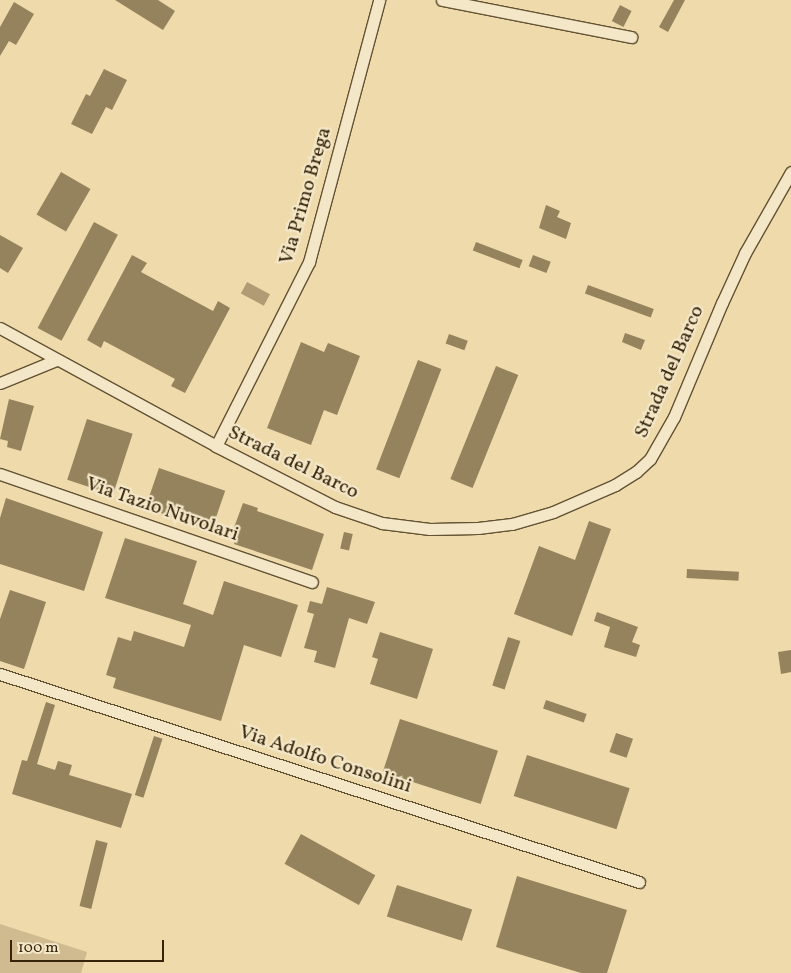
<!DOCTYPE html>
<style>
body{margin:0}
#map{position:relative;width:791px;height:973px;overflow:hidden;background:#eedaab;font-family:Vollkorn,serif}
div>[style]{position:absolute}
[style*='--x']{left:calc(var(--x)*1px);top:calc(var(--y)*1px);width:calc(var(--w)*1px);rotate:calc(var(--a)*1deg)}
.green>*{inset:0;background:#cfbb8f}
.water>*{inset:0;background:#af9c74;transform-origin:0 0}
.building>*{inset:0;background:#95835d;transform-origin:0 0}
.roads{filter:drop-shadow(1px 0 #635232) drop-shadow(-1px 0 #635232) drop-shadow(0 1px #635232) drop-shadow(0 -1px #635232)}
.street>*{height:11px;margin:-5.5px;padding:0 5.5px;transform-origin:5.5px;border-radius:5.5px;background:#f4e7c8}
span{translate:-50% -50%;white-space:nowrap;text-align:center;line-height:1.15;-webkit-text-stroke:4.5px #f4e7c8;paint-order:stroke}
.street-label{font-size:20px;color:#352409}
.scale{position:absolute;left:10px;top:940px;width:154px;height:22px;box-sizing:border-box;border:2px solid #352409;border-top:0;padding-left:6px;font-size:15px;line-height:18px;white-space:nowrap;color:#352409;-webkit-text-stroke:4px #f4e7c8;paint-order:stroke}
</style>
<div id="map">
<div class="green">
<div style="clip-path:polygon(0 924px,87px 952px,81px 973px,0 973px)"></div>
</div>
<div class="water">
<div style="left:247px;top:282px;width:26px;height:13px;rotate:28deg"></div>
</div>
<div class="building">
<div style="clip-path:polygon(115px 0,158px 0,175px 11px,163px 30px)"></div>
<div style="clip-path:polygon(674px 0,685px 0,668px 32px,659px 27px)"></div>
<div style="clip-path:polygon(14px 2px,34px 14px,16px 45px,9px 41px,0 56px,0 27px)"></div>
<div style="left:620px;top:5px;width:13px;height:18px;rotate:27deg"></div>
<div style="clip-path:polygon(104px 69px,127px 80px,112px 110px,106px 107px,92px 134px,71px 124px,86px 94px,90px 96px)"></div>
<div style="left:61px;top:172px;width:34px;height:49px;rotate:30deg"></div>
<div style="clip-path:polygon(546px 205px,560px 211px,557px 217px,571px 223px,566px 239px,539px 228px)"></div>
<div style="left:94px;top:222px;width:27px;height:120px;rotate:28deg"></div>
<div style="clip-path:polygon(0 235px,23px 248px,8px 273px,0 268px)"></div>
<div style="left:476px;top:242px;width:50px;height:9px;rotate:21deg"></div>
<div style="clip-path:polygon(132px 255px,147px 263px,141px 272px,213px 311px,218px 301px,230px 308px,185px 393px,171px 386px,175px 379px,104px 341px,101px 348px,87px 340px)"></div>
<div style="left:533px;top:255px;width:19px;height:12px;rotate:21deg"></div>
<div style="left:588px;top:285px;width:70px;height:9px;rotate:20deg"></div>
<div style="clip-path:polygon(625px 333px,645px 340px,641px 350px,622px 342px)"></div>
<div style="left:449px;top:334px;width:20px;height:10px;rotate:20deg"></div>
<div style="clip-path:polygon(301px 342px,324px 352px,328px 343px,360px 356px,337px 415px,324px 410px,311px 445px,267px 428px)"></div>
<div style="left:418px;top:360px;width:25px;height:117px;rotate:21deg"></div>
<div style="left:496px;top:366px;width:24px;height:122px;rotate:22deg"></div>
<div style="clip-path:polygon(9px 399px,34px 406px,21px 451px,7px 447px,8px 441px,0 439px)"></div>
<div style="left:87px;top:419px;width:48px;height:64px;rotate:18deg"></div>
<div style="left:159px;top:468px;width:70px;height:42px;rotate:19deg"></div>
<div style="clip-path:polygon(6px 498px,103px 532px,84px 591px,0 564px,0 518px)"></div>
<div style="clip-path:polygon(243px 503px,258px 508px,257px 511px,324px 534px,312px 570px,234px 544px,237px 535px,232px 533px)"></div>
<div style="clip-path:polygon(589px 521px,611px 529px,572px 636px,514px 614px,539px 546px,575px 560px)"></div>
<div style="left:344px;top:532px;width:9px;height:17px;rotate:13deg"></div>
<div style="clip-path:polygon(125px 538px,197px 561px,183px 604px,213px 615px,224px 581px,298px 605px,281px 657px,244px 645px,221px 721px,113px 688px,116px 678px,106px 675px,118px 637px,131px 641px,134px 631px,184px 647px,191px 625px,105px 598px)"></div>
<div style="left:687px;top:569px;width:52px;height:9px;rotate:3deg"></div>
<div style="clip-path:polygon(327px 587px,375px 602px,367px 624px,349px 618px,335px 668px,314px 662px,317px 651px,304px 648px,314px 614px,307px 612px,310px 601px,322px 604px)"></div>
<div style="clip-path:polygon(10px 590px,46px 602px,24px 669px,0 661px,0 619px)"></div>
<div style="clip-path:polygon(597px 612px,638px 627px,632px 642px,640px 645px,636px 657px,604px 647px,610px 627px,594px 621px)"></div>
<div style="clip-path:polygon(380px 632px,433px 649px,417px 699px,370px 684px,378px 659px,372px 657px)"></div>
<div style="left:508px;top:637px;width:13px;height:51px;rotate:18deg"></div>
<div style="clip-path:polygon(791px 650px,791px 672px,781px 674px,778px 652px)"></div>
<div style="left:546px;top:700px;width:43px;height:9px;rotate:19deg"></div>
<div style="clip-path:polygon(46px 702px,55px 705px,37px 764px,55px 770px,58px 761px,72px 765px,69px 775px,132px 794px,121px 828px,12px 794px,22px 760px,27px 761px)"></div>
<div style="left:400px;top:719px;width:103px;height:56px;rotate:18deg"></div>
<div style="left:616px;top:733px;width:18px;height:20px;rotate:19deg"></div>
<div style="left:154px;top:736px;width:9px;height:62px;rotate:18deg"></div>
<div style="left:527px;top:755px;width:108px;height:43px;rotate:18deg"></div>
<div style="left:301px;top:834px;width:85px;height:34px;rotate:29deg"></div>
<div style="left:96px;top:840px;width:12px;height:68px;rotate:14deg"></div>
<div style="clip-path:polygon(517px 876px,627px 910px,607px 973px,581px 973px,496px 947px)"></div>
<div style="left:397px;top:885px;width:79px;height:33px;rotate:18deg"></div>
</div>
<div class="roads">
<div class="street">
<div style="--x:442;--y:0;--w:193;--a:11.1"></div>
<div style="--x:0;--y:328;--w:246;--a:28.6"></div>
<div style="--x:216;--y:446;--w:134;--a:27.1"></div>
<div style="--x:335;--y:507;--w:50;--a:18.8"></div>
<div style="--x:382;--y:523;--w:48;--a:7.1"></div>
<div style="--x:430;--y:529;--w:48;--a:-1.2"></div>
<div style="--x:478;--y:528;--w:34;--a:-7"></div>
<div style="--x:512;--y:524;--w:43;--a:-16.3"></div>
<div style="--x:553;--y:512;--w:68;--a:-23.5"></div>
<div style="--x:615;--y:485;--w:25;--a:-32"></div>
<div style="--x:636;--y:472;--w:19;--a:-43"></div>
<div style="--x:650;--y:459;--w:48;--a:-60.3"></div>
<div style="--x:674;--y:417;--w:124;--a:-67.2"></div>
<div style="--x:722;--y:303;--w:55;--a:-65.3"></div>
<div style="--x:745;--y:253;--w:93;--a:-60.4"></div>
<div style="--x:0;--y:383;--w:61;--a:-22.3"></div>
<div style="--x:216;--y:446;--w:206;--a:-63.2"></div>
<div style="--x:309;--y:262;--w:271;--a:-75"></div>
<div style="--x:0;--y:474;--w:330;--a:19.1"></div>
<div style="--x:0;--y:674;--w:672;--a:18.03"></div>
</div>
</div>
<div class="street-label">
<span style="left:306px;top:196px;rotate:-74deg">Via Primo Brega</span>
<span style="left:670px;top:372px;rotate:-66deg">Strada del Barco</span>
<span style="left:293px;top:463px;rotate:26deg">Strada del Barco</span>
<span style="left:162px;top:510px;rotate:19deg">Via Tazio Nuvolari</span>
<span style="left:325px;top:760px;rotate:18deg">Via Adolfo Consolini</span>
</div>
<div class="scale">100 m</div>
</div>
